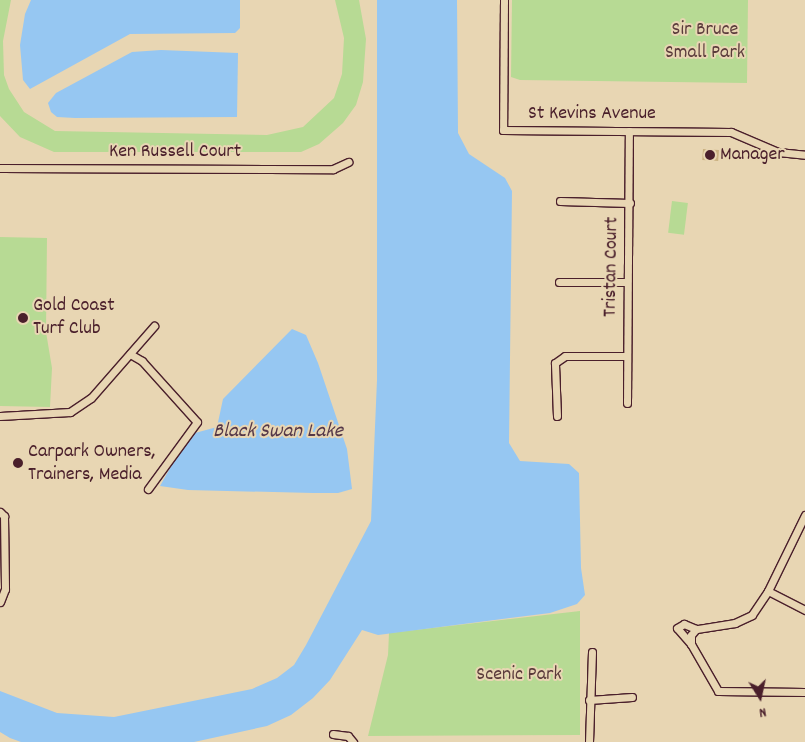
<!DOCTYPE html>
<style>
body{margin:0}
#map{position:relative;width:805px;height:742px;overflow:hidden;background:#e8d6b3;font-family:Dekko,sans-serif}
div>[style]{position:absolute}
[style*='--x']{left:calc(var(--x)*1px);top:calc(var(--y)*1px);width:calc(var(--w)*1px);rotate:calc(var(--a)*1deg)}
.green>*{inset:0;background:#b7da94;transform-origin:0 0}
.water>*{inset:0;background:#96c7f2}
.building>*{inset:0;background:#cab181;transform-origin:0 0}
.roads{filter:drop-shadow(1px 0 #4a1f2b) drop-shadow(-1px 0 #4a1f2b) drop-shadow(0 1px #4a1f2b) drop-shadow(0 -1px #4a1f2b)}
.minor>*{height:7px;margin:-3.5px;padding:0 3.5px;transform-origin:3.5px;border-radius:3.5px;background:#e8d6b3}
.dots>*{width:14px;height:14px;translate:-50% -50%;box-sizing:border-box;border:2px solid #e8d6b3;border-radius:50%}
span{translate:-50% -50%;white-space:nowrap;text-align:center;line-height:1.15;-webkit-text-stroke:4px #e8d6b3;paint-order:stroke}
.park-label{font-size:20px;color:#5a3b3b}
.street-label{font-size:20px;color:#4a1f2b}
.poi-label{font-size:20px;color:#4a1f2b}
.left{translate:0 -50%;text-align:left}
.water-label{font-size:21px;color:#553849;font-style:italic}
.north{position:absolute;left:735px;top:672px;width:50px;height:50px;-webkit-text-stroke:4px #e8d6b3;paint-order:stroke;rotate:170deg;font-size:14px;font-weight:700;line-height:20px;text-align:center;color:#4a1f2b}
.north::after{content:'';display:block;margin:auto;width:18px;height:22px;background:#4a1f2b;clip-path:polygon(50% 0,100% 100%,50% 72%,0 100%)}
</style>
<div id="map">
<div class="green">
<div style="clip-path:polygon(0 0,11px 0,3px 41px,4px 75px,9px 89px,24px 112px,55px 131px,267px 135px,303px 127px,334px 98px,342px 74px,344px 38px,335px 0,359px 0,366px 39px,363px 82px,356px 105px,343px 123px,319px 144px,301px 152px,54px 152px,20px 137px,0 116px)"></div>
<div style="clip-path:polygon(512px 0,748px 0,747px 83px,520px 80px,511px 77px)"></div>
<div style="left:672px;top:201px;width:16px;height:32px;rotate:7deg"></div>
<div style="clip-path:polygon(0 237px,47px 238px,46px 332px,52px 368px,50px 407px,0 406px)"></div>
<div style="clip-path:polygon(580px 611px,580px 735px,368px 736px,388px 655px,389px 633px)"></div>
</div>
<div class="water">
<div style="clip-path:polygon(31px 0,240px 0,240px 28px,235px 33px,130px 34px,30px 89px,23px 80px,20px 45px,25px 14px)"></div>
<div style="clip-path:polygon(377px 0,457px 0,458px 133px,469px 154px,505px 178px,512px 191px,509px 443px,520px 461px,569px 464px,579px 473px,581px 568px,585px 595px,577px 604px,550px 613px,378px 635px,362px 630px,330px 680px,313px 698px,291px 715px,267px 726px,194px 742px,21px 742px,10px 738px,0 732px,0 691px,57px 713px,114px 717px,252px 689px,277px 678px,294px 665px,306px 645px,371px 521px,377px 380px)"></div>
<div style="clip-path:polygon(161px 50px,238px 53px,237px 117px,75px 118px,57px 117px,51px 112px,48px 103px,56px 93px,132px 52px)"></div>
<div style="clip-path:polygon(292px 329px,306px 335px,318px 363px,347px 449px,352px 489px,338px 493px,313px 493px,188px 490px,160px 486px,183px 445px,195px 433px,217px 427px,223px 399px)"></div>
</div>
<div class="building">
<div style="left:703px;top:149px;width:16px;height:11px;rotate:4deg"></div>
</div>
<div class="roads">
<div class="minor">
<div style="--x:504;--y:0;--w:130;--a:90.4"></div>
<div style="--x:503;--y:130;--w:228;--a:0.5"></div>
<div style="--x:731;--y:132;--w:51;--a:23.1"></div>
<div style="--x:778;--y:152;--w:27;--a:6"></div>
<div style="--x:0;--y:168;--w:333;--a:0.2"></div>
<div style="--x:333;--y:169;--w:17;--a:-25"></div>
<div style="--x:560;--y:201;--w:70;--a:1.6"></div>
<div style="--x:559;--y:282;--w:68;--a:0"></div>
<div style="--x:130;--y:354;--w:14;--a:30"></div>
<div style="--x:142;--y:361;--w:82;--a:48"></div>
<div style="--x:197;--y:422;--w:83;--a:126.2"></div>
<div style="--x:627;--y:403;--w:272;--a:-89.6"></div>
<div style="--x:0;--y:416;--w:70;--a:-3.3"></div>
<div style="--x:70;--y:412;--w:25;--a:-34"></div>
<div style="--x:91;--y:398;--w:96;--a:-48.8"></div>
<div style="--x:557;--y:416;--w:53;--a:-92.2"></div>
<div style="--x:555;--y:363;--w:12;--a:-35"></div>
<div style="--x:565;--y:356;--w:62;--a:0"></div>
<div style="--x:0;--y:512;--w:6;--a:45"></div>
<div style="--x:4;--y:516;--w:73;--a:89.2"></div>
<div style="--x:5;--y:589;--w:14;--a:111"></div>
<div style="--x:805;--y:515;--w:85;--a:116"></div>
<div style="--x:768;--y:591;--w:42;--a:27.2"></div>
<div style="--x:768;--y:591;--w:29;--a:124"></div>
<div style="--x:752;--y:615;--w:19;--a:155"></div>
<div style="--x:735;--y:623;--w:39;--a:171"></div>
<div style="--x:696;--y:629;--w:8;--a:130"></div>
<div style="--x:691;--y:635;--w:9;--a:90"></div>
<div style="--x:691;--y:644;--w:54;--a:60.1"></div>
<div style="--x:718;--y:691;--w:87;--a:0.7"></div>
<div style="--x:691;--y:644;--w:21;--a:-131"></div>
<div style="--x:677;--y:628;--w:8;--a:-30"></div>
<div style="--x:684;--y:624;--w:13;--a:23"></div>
<div style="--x:589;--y:700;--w:43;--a:-4"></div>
<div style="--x:333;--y:734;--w:15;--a:8"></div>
<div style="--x:348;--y:736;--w:8;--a:50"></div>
<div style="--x:589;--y:742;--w:90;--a:-88.1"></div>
</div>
</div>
<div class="dots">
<div style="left:710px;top:155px;background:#4a1f2b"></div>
<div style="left:23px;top:318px;background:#4a1f2b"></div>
<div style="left:18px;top:463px;background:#4a1f2b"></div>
</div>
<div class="park-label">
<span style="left:705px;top:42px">Sir Bruce<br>Small Park</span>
<span style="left:519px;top:675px">Scenic Park</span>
</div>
<div class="street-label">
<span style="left:592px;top:114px">St Kevins Avenue</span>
<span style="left:175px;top:152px">Ken Russell Court</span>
<span style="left:612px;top:267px;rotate:-89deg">Tristan Court</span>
</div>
<div class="poi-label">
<span class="left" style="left:720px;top:155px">Manager</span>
<span class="left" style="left:33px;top:318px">Gold Coast<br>Turf Club</span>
<span class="left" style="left:28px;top:464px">Carpark Owners,<br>Trainers, Media</span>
</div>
<div class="water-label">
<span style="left:278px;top:432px">Black Swan Lake</span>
</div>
<div class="north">N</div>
</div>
